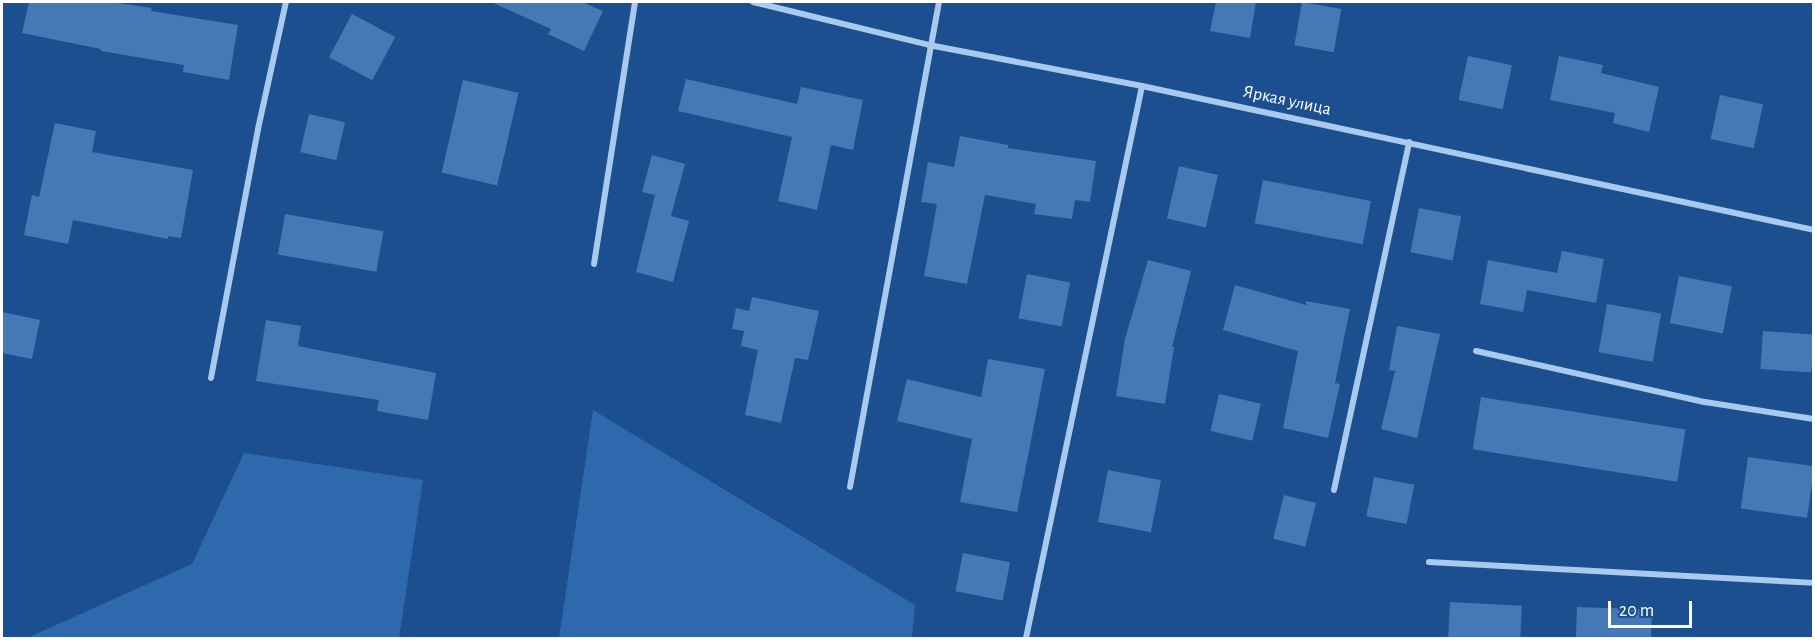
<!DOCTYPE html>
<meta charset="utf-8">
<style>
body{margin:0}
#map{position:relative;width:1815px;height:640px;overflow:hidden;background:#1b4f8f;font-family:"Alegreya Sans",sans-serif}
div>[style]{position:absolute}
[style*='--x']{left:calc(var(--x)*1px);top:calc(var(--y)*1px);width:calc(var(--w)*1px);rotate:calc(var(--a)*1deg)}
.green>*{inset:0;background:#2e69ad}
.building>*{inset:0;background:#4478b7;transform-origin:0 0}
.minor>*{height:6px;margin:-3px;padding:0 3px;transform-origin:3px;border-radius:3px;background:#a9c9ee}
span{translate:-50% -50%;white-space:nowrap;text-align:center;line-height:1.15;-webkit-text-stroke:5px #1b4f8f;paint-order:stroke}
.street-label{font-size:18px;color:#fff}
.frame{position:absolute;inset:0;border:3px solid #fff;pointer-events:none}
.scale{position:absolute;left:1608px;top:601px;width:84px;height:27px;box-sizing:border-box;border:3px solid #fff;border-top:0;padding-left:8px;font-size:18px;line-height:21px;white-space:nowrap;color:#fff;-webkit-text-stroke:4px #1b4f8f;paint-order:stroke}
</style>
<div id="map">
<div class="green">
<div style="clip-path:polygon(593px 410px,915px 605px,912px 638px,559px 638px)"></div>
<div style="clip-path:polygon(244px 453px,423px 480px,399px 638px,27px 638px,192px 564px)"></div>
</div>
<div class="building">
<div style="clip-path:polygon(29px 2px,112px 2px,152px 8px,151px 11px,238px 25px,229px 80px,183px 72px,184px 65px,101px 51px,101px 49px,22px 33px)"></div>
<div style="clip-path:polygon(491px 2px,582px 2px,603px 11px,584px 51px,548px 34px,551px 29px)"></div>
<div style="clip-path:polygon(1216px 2px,1256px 2px,1250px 38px,1210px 31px)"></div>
<div style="left:1302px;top:2px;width:40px;height:44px;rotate:10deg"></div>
<div style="left:352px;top:14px;width:49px;height:49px;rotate:28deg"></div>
<div style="left:1468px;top:56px;width:45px;height:45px;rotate:12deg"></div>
<div style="clip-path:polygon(1559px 56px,1603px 65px,1601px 73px,1659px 87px,1649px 132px,1613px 123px,1615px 113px,1550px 100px)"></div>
<div style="clip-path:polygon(686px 79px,797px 104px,801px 87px,863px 100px,853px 150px,831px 145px,817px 210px,778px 201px,792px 137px,678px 111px)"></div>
<div style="left:463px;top:80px;width:57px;height:95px;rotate:13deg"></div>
<div style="left:1720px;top:95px;width:44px;height:45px;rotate:12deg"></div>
<div style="left:309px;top:114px;width:37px;height:39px;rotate:13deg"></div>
<div style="clip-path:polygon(55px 123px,96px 131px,92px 152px,193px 170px,181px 238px,168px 236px,168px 239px,73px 220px,68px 244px,24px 235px,32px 195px,39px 197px)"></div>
<div style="clip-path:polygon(960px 136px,1008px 145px,1008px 148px,1096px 161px,1090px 202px,1075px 200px,1072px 219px,1034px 214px,1036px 204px,985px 195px,967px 284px,924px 276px,937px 204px,921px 202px,928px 162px,954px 167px)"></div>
<div style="clip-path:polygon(652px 155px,685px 164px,671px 216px,689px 221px,673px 282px,636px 272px,655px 195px,642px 192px)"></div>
<div style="left:1179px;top:166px;width:40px;height:54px;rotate:13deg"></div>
<div style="left:1263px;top:180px;width:110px;height:44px;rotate:11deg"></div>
<div style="left:1419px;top:208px;width:43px;height:45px;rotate:11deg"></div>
<div style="left:285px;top:214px;width:100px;height:41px;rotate:10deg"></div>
<div style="clip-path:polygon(1562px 251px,1604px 259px,1596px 303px,1527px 290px,1523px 312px,1480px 304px,1488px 260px,1557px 273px)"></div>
<div style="clip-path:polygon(1148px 260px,1191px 271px,1172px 347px,1174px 347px,1165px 404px,1116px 396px,1125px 339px)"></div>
<div style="left:1027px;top:274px;width:44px;height:45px;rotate:11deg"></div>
<div style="left:1679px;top:276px;width:54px;height:48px;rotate:11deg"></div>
<div style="clip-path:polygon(1235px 285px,1306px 305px,1306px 301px,1350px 309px,1335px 383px,1340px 384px,1328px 438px,1283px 428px,1298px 351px,1223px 330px)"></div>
<div style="clip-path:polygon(752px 297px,819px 311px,808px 360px,795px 358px,781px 423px,745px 415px,758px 350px,741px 346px,744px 331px,732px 329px,736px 308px,749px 311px)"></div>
<div style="left:1607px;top:304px;width:55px;height:49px;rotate:10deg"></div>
<div style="clip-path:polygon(2px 312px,40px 320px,32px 359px,2px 353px)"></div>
<div style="clip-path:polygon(266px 320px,301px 326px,298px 346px,436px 373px,428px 420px,377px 411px,379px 400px,256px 381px)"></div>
<div style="clip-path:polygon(1397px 326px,1440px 334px,1417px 438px,1381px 429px,1395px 371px,1389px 370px)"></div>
<div style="left:1763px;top:331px;width:51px;height:38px;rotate:4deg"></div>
<div style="clip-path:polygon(988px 359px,1045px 369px,1017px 512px,960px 502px,972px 439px,897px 421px,907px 379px,981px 397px)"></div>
<div style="left:1219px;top:394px;width:43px;height:38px;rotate:13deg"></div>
<div style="left:1481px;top:397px;width:207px;height:53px;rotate:9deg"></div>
<div style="left:1748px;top:457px;width:67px;height:52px;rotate:8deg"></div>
<div style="left:1108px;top:470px;width:54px;height:53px;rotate:11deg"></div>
<div style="left:1374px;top:477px;width:41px;height:40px;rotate:11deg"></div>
<div style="left:1284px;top:495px;width:33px;height:45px;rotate:14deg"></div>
<div style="left:963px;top:553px;width:48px;height:39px;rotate:11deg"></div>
<div style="left:1450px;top:602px;width:72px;height:37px;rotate:3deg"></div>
<div style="left:1577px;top:607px;width:75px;height:32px;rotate:2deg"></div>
</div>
<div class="minor">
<div style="--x:753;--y:2;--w:181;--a:13.7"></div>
<div style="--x:929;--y:45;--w:217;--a:10.9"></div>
<div style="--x:1142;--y:86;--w:687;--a:12.09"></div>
<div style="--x:594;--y:264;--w:265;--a:-81.1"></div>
<div style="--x:1476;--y:351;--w:235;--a:12.6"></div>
<div style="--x:1705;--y:402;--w:110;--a:8.9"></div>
<div style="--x:211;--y:378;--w:253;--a:-79.3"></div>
<div style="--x:258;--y:129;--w:130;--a:-77.6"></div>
<div style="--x:850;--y:487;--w:493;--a:-79.6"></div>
<div style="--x:1334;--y:490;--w:356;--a:-77.8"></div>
<div style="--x:1429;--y:562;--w:386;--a:3.1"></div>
<div style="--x:1026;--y:638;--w:564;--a:-78.13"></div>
</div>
<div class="street-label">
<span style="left:1287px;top:101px;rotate:12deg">Яркая улица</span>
</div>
<div class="frame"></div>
<div class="scale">20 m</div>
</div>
